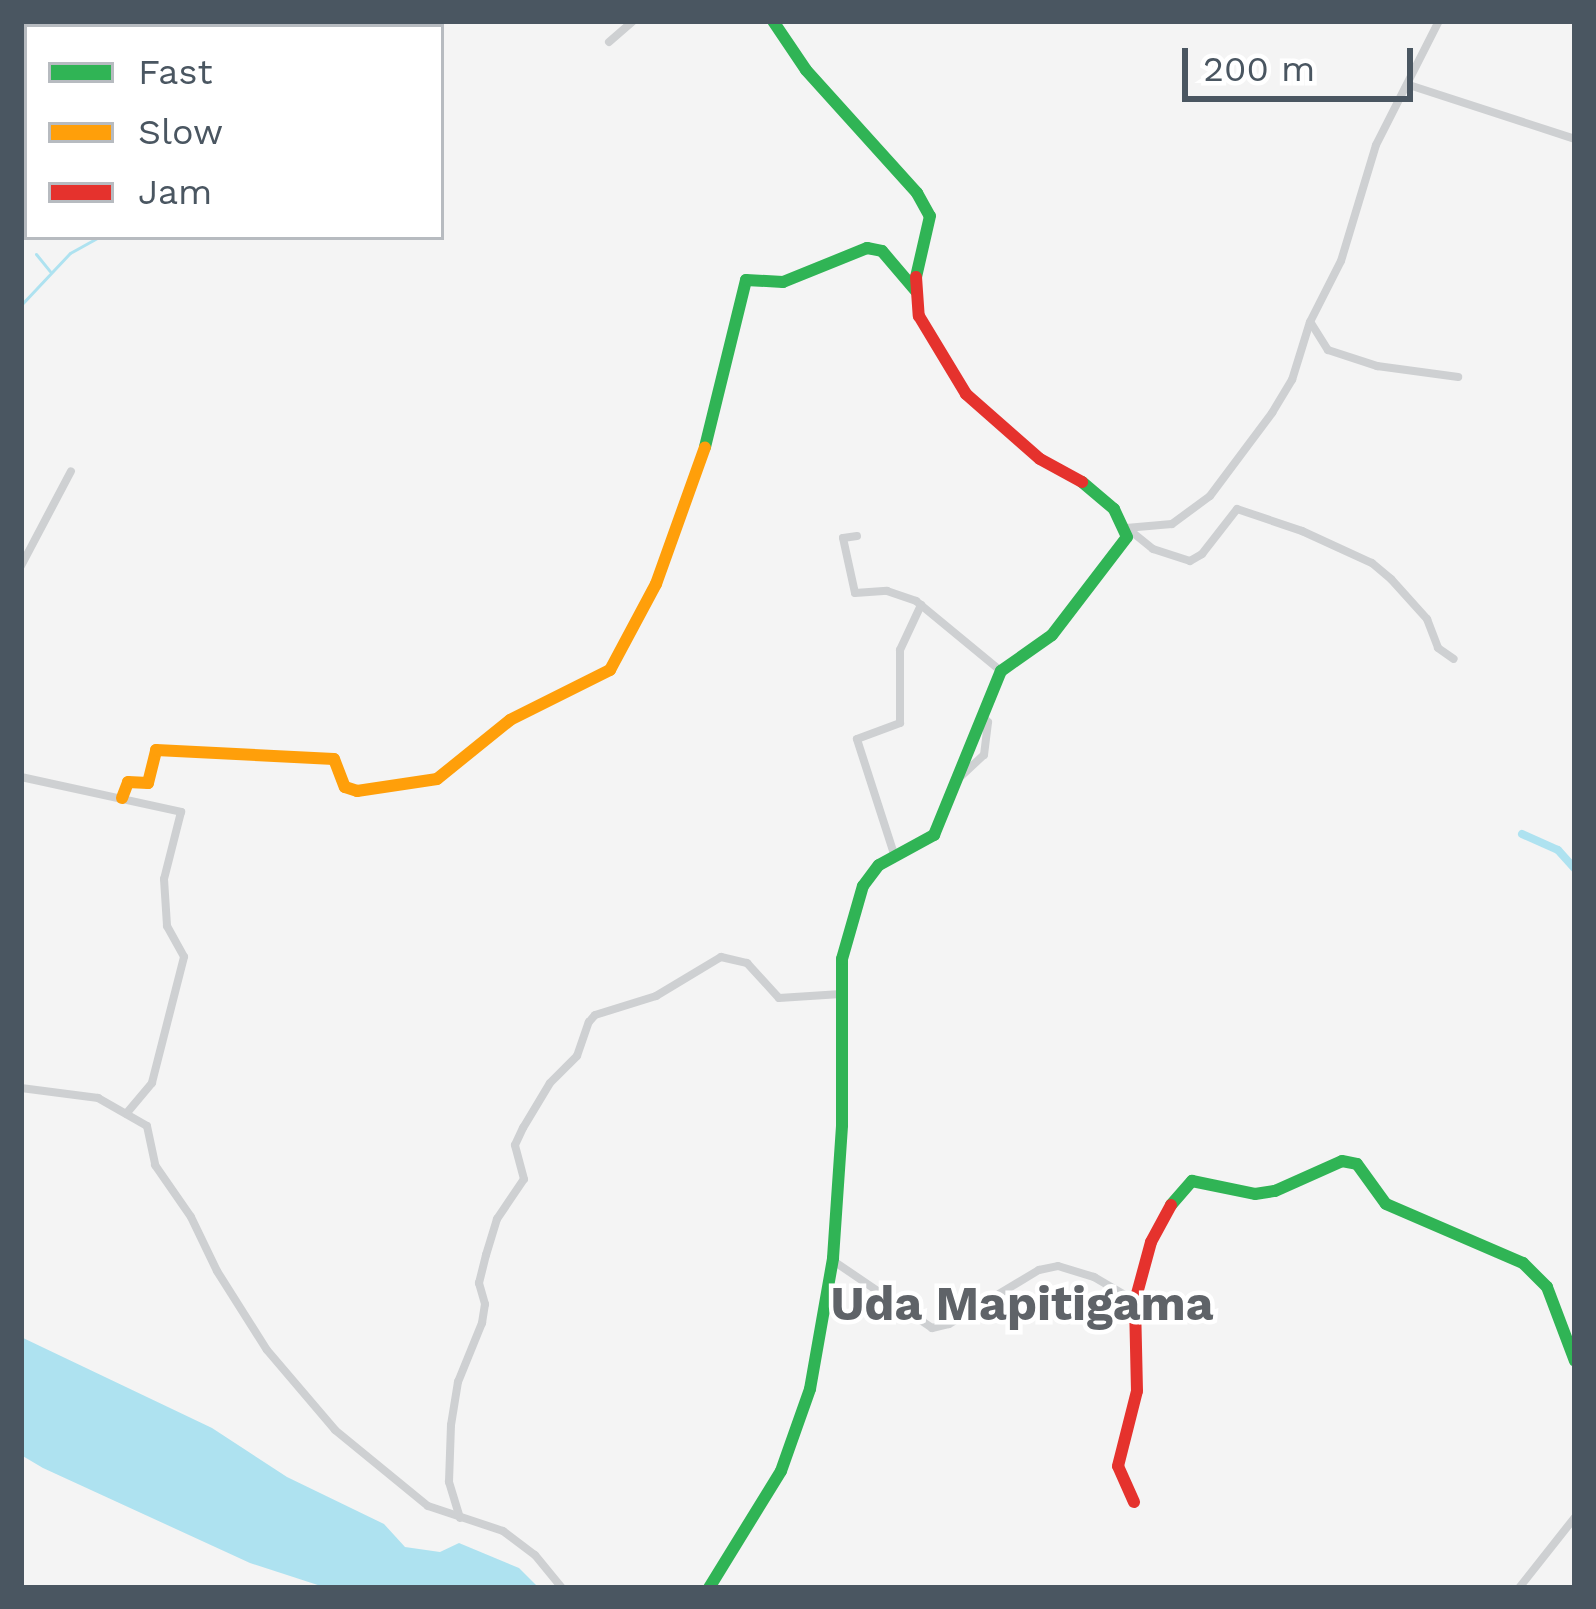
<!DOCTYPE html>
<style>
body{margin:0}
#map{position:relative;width:1596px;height:1609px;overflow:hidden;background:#f4f4f4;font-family:"Work Sans",sans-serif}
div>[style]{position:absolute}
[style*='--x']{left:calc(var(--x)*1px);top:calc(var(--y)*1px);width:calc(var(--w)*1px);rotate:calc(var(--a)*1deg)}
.water>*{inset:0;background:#aee2f0}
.stream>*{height:3px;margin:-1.5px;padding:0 1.5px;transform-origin:1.5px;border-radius:1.5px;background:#aee2f0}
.canal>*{height:8px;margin:-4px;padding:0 4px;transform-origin:4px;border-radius:4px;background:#aee2f0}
.street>*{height:8px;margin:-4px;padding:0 4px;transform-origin:4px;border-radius:4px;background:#ced0d2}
.fast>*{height:12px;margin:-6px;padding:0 6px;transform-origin:6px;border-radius:6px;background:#30b455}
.slow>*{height:12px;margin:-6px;padding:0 6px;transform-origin:6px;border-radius:6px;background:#ff9f0a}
.jam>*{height:12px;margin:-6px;padding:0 6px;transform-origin:6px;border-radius:6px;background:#e5322d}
span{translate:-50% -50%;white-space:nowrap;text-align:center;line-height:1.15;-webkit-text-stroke:9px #fff;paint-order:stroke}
.quarter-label{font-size:48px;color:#5f6368;font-weight:700}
.frame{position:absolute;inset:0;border:24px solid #4a5661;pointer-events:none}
.legend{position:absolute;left:24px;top:24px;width:420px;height:216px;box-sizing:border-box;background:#fff;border:3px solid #b7bbc0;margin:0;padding:15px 21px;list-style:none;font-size:36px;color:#4a5661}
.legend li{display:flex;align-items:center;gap:24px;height:60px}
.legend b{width:60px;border:3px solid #b7bbc0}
.scale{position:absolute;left:1182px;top:48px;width:231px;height:54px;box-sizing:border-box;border:6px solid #4a5661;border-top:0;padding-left:15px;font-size:36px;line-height:42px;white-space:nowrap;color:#4a5661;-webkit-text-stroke:9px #fff;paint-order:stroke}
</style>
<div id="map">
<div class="water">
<div style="clip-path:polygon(21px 1337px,212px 1428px,287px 1477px,384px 1524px,405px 1547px,440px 1552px,459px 1543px,519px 1568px,539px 1588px,327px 1588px,250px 1563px,43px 1468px,21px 1455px)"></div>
</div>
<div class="stream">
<div style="--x:36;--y:254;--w:22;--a:51"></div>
<div style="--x:21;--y:305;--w:71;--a:-46.7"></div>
<div style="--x:70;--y:253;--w:33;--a:-29"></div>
</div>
<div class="canal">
<div style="--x:1522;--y:834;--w:39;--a:24"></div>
<div style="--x:1558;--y:850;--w:25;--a:48"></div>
</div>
<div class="street">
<div style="--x:609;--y:42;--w:32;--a:-41"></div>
<div style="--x:1409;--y:85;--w:175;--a:18"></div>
<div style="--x:1311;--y:323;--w:32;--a:58"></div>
<div style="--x:1328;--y:350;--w:52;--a:18.1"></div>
<div style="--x:1377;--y:366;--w:82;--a:7.7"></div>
<div style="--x:1126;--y:528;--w:46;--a:-5"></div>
<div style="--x:1172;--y:524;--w:47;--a:-36.4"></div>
<div style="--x:1210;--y:496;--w:104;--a:-53.2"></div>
<div style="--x:1272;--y:413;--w:39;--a:-59"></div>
<div style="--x:1292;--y:380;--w:61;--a:-72.8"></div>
<div style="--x:1310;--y:322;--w:68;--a:-63.1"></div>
<div style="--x:1341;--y:261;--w:121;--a:-73.2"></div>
<div style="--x:1376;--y:145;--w:139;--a:-63.1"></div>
<div style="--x:1132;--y:532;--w:27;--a:39"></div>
<div style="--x:1153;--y:549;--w:39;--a:18"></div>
<div style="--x:1190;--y:561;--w:14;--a:-30"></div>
<div style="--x:1202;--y:554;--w:57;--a:-52.1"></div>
<div style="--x:1237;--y:509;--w:69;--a:18.7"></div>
<div style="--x:1302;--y:531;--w:77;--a:24.6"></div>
<div style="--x:1372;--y:563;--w:25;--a:40"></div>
<div style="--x:1391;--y:579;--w:54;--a:48"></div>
<div style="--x:1427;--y:619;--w:31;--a:69"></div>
<div style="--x:1438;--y:648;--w:19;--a:35"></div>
<div style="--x:857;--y:536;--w:14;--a:172"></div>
<div style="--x:843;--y:538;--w:56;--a:77.7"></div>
<div style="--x:855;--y:593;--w:32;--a:-4"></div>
<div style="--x:887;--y:591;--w:31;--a:19"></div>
<div style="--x:916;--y:601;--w:110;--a:39.5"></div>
<div style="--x:21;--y:566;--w:107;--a:-62.2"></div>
<div style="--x:21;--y:777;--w:164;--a:12.3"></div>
<div style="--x:181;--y:812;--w:69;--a:104.2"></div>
<div style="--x:164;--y:879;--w:47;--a:86.3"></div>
<div style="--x:167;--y:926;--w:35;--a:61"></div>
<div style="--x:184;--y:957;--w:130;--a:104.3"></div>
<div style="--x:152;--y:1083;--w:40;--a:130"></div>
<div style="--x:959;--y:778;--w:34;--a:-43"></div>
<div style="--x:984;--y:755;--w:33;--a:-83"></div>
<div style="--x:988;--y:722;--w:7;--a:-135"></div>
<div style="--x:895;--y:857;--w:124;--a:-107.9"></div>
<div style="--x:857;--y:739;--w:46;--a:-20.4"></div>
<div style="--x:900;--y:723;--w:73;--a:-90"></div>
<div style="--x:900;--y:650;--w:50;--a:-65"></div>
<div style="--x:21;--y:1088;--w:78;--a:7.4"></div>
<div style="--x:98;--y:1098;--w:56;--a:29.7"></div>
<div style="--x:147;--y:1126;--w:40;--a:78"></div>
<div style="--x:155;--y:1165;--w:63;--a:55.3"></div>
<div style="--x:191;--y:1217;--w:60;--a:64.3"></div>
<div style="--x:217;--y:1271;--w:93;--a:57.7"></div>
<div style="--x:267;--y:1350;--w:105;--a:49.6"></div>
<div style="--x:335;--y:1430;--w:120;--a:39.3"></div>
<div style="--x:428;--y:1506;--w:79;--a:18.4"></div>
<div style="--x:503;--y:1531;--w:40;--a:37"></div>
<div style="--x:535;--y:1555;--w:43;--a:50.7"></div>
<div style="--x:832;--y:1260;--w:121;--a:34.2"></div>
<div style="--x:932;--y:1328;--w:17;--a:-13"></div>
<div style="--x:949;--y:1324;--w:105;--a:-31"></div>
<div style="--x:1039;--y:1270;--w:19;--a:-12"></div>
<div style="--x:1058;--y:1266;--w:38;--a:17"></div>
<div style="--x:1094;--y:1277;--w:48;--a:30.3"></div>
<div style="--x:460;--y:1518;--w:38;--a:-107"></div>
<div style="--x:449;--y:1482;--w:57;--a:-88"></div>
<div style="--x:451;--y:1425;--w:44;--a:-80.8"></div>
<div style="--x:458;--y:1382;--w:64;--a:-67.9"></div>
<div style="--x:482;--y:1323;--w:19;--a:-81"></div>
<div style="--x:485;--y:1304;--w:22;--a:-106"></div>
<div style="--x:479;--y:1283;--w:29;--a:-76"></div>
<div style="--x:486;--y:1255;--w:38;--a:-73"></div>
<div style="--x:497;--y:1219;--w:48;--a:-56"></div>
<div style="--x:524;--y:1179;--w:35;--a:-105"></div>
<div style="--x:515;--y:1145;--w:19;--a:-65"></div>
<div style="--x:523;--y:1128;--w:52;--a:-59"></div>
<div style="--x:550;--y:1083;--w:38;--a:-45"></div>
<div style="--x:577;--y:1056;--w:36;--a:-71"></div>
<div style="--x:589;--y:1022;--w:9;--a:-49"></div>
<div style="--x:595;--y:1015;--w:64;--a:-17.3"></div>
<div style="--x:656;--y:996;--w:76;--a:-31"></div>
<div style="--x:721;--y:957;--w:27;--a:13"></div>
<div style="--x:747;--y:963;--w:47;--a:47.6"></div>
<div style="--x:779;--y:998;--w:62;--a:-3.7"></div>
<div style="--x:1519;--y:1588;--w:90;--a:-51.7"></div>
</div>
<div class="fast">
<div style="--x:773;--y:21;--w:59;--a:56"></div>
<div style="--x:806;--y:70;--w:166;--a:47.9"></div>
<div style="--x:917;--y:193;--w:26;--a:61"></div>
<div style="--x:930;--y:216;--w:63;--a:102.9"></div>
<div style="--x:705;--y:447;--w:172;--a:-76.2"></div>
<div style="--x:746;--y:280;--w:37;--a:3"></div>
<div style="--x:783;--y:282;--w:91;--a:-22"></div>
<div style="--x:867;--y:248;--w:15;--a:11"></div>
<div style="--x:882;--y:251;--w:52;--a:49.6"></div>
<div style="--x:1171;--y:1205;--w:32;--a:-49"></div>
<div style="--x:1192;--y:1181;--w:64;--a:11.7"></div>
<div style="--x:1255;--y:1194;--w:20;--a:-9"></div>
<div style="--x:1275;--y:1191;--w:73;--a:-24.1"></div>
<div style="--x:1342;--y:1161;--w:15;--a:11"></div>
<div style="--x:1357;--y:1164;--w:49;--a:54.1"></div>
<div style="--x:1386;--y:1204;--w:149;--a:23.3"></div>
<div style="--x:1523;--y:1263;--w:34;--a:45"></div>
<div style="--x:1547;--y:1287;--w:79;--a:69.3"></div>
<div style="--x:709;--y:1588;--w:137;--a:-58.4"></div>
<div style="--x:781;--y:1471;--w:87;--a:-70.5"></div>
<div style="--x:810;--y:1389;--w:133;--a:-80"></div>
<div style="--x:833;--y:1258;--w:133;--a:-86.1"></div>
<div style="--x:842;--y:1125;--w:166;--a:-90"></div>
<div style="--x:842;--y:959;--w:76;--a:-74"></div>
<div style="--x:863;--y:886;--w:26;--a:-53"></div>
<div style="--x:879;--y:865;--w:63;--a:-28.6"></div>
<div style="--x:934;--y:835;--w:177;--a:-67.8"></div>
<div style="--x:1001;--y:671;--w:62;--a:-35.2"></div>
<div style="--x:1052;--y:635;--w:123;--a:-52.6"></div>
<div style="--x:1127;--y:537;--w:31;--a:-115"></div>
<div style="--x:1114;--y:509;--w:42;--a:-139.8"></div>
</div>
<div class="slow">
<div style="--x:122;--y:798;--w:17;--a:-69"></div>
<div style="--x:128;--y:782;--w:20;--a:3"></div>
<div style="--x:148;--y:783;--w:34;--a:-76"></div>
<div style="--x:156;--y:750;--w:178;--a:2.9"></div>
<div style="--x:334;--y:759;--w:30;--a:69"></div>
<div style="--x:345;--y:787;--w:13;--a:18"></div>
<div style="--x:357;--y:791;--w:81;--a:-8.5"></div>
<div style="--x:437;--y:779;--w:94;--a:-38.9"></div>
<div style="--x:510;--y:720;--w:112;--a:-26.6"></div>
<div style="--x:610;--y:670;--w:98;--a:-61.9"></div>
<div style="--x:656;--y:584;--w:145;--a:-70.3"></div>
</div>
<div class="jam">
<div style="--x:916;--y:277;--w:39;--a:86"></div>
<div style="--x:919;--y:316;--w:91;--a:58.9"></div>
<div style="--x:966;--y:394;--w:98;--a:41.3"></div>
<div style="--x:1040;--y:459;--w:48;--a:28.7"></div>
<div style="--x:1134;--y:1502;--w:39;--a:-114"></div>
<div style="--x:1118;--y:1466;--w:77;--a:-75.8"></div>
<div style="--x:1137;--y:1391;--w:90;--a:-91.3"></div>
<div style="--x:1135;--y:1301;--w:61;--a:-74.8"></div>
<div style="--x:1151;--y:1242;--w:42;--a:-61.6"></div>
</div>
<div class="quarter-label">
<span style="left:1022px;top:1304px">Uda Mapitigama</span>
</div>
<div class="frame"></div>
<ul class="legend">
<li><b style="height:15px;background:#30b455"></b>Fast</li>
<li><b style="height:15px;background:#ff9f0a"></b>Slow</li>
<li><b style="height:15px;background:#e5322d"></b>Jam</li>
</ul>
<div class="scale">200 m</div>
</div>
